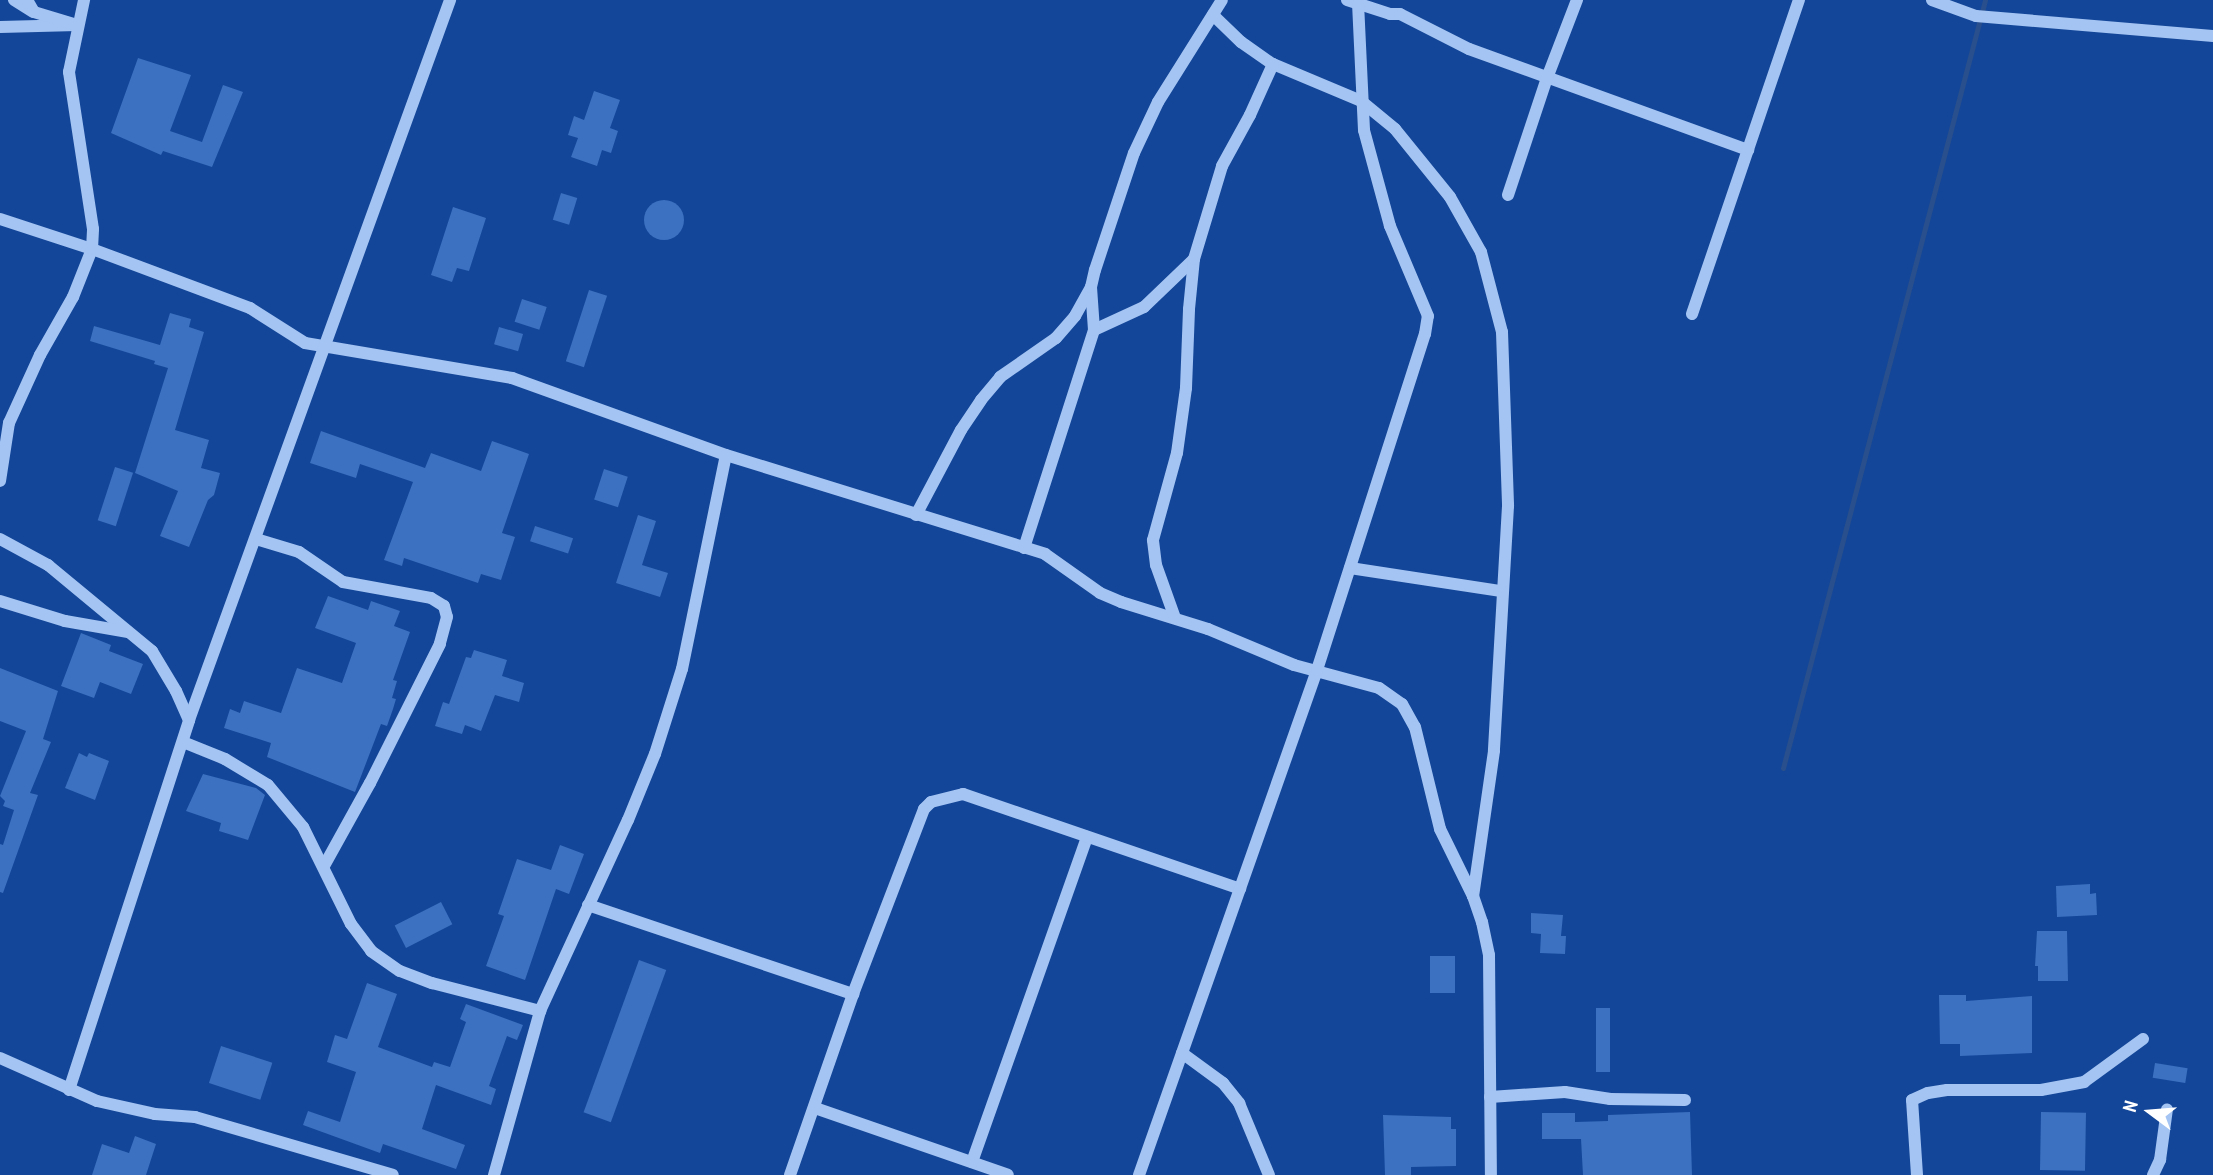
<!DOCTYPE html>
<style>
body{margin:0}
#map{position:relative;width:2213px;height:1175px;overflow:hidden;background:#134698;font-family:"PT Sans Narrow",sans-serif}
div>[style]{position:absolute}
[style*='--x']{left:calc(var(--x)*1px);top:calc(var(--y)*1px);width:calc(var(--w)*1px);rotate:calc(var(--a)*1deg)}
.stream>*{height:5px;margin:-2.5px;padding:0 2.5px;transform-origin:2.5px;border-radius:2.5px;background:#294f8c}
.building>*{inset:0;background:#3c70c0;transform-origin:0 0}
.round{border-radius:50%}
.minor>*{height:12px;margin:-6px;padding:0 6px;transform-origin:6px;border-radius:6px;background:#a4c4f3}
span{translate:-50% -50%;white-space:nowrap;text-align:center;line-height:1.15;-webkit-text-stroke:6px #134698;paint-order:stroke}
.north{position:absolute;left:2115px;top:1077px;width:70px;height:70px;-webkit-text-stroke:5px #134698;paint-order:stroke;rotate:286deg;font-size:19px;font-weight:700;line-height:28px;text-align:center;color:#fff}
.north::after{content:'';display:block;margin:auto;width:24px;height:32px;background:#fff;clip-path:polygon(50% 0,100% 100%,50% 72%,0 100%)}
</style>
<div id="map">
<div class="stream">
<div style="--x:1783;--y:768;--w:794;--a:-75.26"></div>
</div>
<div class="building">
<div style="clip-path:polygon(138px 58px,191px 75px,170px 131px,202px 142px,223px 85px,243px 92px,212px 167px,163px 151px,161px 155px,111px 133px)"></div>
<div style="clip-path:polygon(594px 91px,620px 100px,610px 128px,618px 131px,611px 153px,602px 150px,597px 166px,571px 157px,578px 138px,568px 135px,574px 116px,584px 120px)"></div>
<div style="left:561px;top:193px;width:17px;height:28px;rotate:17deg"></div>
<div class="round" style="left:644px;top:200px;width:40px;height:40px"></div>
<div style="clip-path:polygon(453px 207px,486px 218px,469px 271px,457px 268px,452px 282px,431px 275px)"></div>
<div style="left:589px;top:290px;width:19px;height:75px;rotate:18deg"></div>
<div style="left:522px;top:299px;width:26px;height:24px;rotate:18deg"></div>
<div style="clip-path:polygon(170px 313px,191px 319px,189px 327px,204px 332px,175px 430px,209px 440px,201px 468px,220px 473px,214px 495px,208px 500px,189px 547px,160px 536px,178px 491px,135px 473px,168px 368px,154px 364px,155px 361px,90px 341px,94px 326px,160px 345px)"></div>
<div style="left:499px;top:327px;width:25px;height:18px;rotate:16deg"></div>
<div style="clip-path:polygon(321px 431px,425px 468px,431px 453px,481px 471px,492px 441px,529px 454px,502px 533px,515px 537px,501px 580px,481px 574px,478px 583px,404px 558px,402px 566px,384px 560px,413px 482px,360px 464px,356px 478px,310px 463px)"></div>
<div style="left:115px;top:467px;width:19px;height:56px;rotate:18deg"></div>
<div style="left:604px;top:469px;width:25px;height:32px;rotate:18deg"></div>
<div style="clip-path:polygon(638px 515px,656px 521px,642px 565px,668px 573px,660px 597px,616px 583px)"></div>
<div style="left:535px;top:526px;width:40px;height:16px;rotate:18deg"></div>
<div style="clip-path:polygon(328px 596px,368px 610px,371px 601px,400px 611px,394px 626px,410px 632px,393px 680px,397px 681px,392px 698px,396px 699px,393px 709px,387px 726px,381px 724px,355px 792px,267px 757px,271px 743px,224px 728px,230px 709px,240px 713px,244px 701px,281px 713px,297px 668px,342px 683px,356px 643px,315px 628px)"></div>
<div style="clip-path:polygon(81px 633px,111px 645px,109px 651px,143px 664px,131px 694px,100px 682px,94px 698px,61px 686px)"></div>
<div style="clip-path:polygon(474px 650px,507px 660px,502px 676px,524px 683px,519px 702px,495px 695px,481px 731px,465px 725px,462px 734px,435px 726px,443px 702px,449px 704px,466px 657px,471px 658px)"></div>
<div style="clip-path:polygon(0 668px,58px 691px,43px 739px,51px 742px,30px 793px,38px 795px,3px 893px,0 892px,0 844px,3px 845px,14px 810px,3px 806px,5px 801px,0 796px,26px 731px,0 721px)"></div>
<div style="clip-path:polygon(79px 753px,87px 757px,89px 753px,109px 761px,95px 800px,65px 788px)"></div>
<div style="clip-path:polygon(203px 774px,256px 788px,265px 795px,248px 840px,219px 831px,221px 823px,186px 811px)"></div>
<div style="clip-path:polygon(560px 845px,584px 854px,569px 894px,556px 889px,525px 980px,486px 966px,504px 916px,498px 914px,517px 859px,551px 870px)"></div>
<div style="clip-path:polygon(2090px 884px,2090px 894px,2096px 893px,2097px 915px,2057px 917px,2056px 886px)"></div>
<div style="left:441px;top:902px;width:25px;height:52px;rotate:63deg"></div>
<div style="clip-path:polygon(1531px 913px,1563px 915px,1561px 936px,1566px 936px,1565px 954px,1540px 953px,1541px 934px,1531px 933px)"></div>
<div style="clip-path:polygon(2037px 931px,2067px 931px,2068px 981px,2038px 981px,2038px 966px,2035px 966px)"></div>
<div style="left:1430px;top:956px;width:25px;height:37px"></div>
<div style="left:639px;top:960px;width:29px;height:162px;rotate:20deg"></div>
<div style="clip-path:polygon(367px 983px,397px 994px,378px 1047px,432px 1067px,434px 1062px,450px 1067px,466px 1022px,460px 1019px,466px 1004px,523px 1025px,517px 1040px,507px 1036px,489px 1086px,496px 1089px,491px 1105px,436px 1085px,422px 1129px,465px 1145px,456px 1169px,383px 1144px,380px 1153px,303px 1125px,308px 1111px,340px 1122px,356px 1072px,327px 1062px,335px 1035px,347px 1039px)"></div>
<div style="clip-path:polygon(1939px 995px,1966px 995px,1966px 1001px,2032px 996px,2032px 1053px,1960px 1056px,1960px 1044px,1940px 1044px)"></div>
<div style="left:1596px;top:1008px;width:14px;height:64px"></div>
<div style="left:221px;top:1046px;width:54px;height:39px;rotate:18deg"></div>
<div style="left:2155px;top:1063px;width:33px;height:15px;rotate:9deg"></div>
<div style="clip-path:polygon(1690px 1112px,1692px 1175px,1583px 1175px,1581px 1139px,1542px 1139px,1542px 1113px,1575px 1113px,1575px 1122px,1608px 1121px,1608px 1115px)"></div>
<div style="left:2041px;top:1112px;width:45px;height:58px;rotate:1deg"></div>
<div style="clip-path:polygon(1383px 1115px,1451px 1117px,1451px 1129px,1456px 1129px,1456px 1166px,1411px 1167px,1411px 1175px,1385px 1175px)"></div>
<div style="clip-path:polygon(135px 1136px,156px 1144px,146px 1175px,92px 1175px,102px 1144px,129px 1153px)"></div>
</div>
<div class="minor">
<div style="--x:14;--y:0;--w:22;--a:32"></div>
<div style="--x:1347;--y:0;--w:45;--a:18"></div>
<div style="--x:1390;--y:14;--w:10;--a:0"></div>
<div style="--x:1400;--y:14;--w:77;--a:26.9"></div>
<div style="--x:1469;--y:49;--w:297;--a:19.9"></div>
<div style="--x:1932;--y:0;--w:47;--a:20"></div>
<div style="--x:1976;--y:16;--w:238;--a:4.8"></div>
<div style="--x:1213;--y:15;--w:39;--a:44"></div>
<div style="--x:1241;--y:42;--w:39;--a:35"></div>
<div style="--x:1273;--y:64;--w:95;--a:22.8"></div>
<div style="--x:1361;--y:101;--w:44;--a:39.5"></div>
<div style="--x:1395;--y:129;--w:87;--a:51"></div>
<div style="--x:1450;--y:197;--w:63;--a:60.6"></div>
<div style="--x:1481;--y:252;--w:83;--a:75.3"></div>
<div style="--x:1502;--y:332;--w:174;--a:88"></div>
<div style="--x:1508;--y:506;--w:245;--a:93.3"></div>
<div style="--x:1494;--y:751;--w:147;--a:98.2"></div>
<div style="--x:0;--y:27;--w:77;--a:-1.5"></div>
<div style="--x:77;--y:25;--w:45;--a:-163.2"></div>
<div style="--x:34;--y:12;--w:14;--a:-120"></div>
<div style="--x:1508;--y:195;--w:123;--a:-71.6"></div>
<div style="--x:1547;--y:78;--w:84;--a:-69"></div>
<div style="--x:0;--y:219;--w:97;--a:18.1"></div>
<div style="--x:92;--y:249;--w:169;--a:20.5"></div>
<div style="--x:250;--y:308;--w:65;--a:32.5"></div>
<div style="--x:305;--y:343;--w:210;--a:9.6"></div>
<div style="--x:512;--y:378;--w:227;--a:19.8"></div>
<div style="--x:726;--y:455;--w:334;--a:17.2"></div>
<div style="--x:1045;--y:554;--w:67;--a:35.3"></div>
<div style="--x:1100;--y:593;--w:23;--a:23"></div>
<div style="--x:1121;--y:602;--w:91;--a:17.2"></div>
<div style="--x:1208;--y:629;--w:93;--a:22.7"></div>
<div style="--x:1294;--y:665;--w:88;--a:15.1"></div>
<div style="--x:1379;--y:688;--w:28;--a:35"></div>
<div style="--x:1402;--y:704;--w:26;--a:61"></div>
<div style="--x:1415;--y:727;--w:105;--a:76.2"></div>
<div style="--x:1440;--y:829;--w:75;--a:63.8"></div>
<div style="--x:1473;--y:896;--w:28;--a:71"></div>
<div style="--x:1482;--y:922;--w:34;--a:78"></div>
<div style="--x:1489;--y:955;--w:220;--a:89.5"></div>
<div style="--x:1692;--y:314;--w:332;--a:-71.2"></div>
<div style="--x:1094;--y:330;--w:55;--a:-24.7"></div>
<div style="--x:1144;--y:307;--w:69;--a:-43.8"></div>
<div style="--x:0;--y:481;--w:59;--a:-81.2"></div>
<div style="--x:9;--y:423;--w:75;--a:-65.5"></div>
<div style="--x:40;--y:355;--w:67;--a:-60.4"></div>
<div style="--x:73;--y:297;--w:52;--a:-68.4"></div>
<div style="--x:92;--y:249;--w:20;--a:-87"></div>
<div style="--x:93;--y:229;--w:159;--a:-98.7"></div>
<div style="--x:69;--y:72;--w:74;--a:-78.2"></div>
<div style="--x:916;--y:515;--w:96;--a:-62.1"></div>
<div style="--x:961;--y:430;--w:36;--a:-56"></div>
<div style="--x:981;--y:400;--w:30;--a:-50"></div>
<div style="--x:1000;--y:377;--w:68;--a:-34.9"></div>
<div style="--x:1056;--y:338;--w:29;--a:-49"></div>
<div style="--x:1075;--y:316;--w:33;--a:-61"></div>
<div style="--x:0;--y:539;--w:55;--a:28.4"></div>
<div style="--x:48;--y:565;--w:135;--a:39.6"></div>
<div style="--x:152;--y:651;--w:47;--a:59"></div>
<div style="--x:176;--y:691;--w:32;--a:66"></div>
<div style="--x:256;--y:539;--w:45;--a:16.8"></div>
<div style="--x:299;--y:552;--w:53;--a:34.3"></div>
<div style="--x:343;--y:582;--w:89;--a:10.3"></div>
<div style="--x:431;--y:598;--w:15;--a:32"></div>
<div style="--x:444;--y:606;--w:11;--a:75"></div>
<div style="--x:447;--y:617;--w:28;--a:105"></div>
<div style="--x:440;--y:644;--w:156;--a:116.7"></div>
<div style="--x:370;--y:783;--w:95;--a:119"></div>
<div style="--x:1024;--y:548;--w:229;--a:-72.2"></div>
<div style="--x:1094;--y:330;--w:43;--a:-94"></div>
<div style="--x:1091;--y:287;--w:17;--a:-77"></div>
<div style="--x:1095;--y:270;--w:123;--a:-71.6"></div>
<div style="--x:1134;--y:153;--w:56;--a:-64.8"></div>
<div style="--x:1158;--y:102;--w:120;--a:-57.9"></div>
<div style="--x:1350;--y:568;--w:153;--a:8.7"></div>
<div style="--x:0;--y:601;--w:68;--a:17.1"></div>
<div style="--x:65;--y:621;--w:64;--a:9.9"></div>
<div style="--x:1175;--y:618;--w:56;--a:-109.7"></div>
<div style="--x:1156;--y:565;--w:25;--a:-97"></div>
<div style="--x:1153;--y:540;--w:90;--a:-74.6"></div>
<div style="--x:1177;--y:453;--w:66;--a:-82.1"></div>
<div style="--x:1186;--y:388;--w:79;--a:-87.8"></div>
<div style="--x:1189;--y:309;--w:50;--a:-84.3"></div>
<div style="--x:1194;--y:259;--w:97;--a:-73.2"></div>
<div style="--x:1222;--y:166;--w:58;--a:-61.2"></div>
<div style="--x:1250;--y:115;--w:56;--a:-65.7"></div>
<div style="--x:183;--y:742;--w:45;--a:22"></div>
<div style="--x:225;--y:759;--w:50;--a:31.2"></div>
<div style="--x:268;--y:785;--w:55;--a:50.2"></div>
<div style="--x:303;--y:827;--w:108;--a:63.7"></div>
<div style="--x:351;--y:924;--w:34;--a:53"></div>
<div style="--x:371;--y:951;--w:35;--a:35"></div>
<div style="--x:400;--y:971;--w:34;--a:21"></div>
<div style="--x:432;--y:983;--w:112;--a:14.5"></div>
<div style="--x:588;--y:905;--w:280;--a:18.6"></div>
<div style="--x:1182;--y:1053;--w:51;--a:36.2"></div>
<div style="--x:1223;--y:1083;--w:26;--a:51"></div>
<div style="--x:1239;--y:1103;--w:78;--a:67.4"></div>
<div style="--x:0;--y:1058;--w:106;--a:23.9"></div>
<div style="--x:97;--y:1101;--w:59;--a:12.6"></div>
<div style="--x:155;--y:1114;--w:40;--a:4.3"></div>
<div style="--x:195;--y:1117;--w:206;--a:16.3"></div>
<div style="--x:69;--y:1090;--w:389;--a:-72"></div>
<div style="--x:189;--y:720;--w:766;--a:-70.07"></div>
<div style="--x:1490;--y:1097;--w:75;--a:-3.8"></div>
<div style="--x:1565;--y:1092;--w:46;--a:8.8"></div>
<div style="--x:1610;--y:1099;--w:75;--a:0.8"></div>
<div style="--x:815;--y:1108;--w:204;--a:19.1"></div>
<div style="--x:972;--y:1162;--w:345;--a:-70.5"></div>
<div style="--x:494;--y:1175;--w:170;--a:-74.3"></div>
<div style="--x:540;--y:1011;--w:210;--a:-65.3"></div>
<div style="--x:628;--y:820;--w:71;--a:-67.8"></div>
<div style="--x:655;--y:754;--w:89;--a:-72.4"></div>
<div style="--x:682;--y:669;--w:218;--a:-78.4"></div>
<div style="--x:790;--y:1175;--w:192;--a:-70.8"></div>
<div style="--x:853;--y:994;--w:198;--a:-69"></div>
<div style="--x:924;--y:809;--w:10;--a:-45"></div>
<div style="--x:931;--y:802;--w:33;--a:-14"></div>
<div style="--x:963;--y:794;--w:293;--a:18.9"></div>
<div style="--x:1139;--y:1175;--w:535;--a:-70.58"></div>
<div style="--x:1317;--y:670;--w:353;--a:-72.2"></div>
<div style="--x:1425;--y:334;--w:18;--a:-81"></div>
<div style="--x:1428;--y:316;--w:98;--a:-112.9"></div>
<div style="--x:1390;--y:226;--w:99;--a:-105.2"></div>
<div style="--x:1364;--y:130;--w:125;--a:-92.7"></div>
<div style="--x:1917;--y:1175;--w:75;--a:-93.8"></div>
<div style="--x:1912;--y:1100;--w:17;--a:-24"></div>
<div style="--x:1928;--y:1093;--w:19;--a:-9"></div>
<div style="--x:1947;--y:1090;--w:94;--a:0"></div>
<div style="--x:2041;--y:1090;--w:44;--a:-10.5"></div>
<div style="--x:2084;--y:1082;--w:73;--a:-36.1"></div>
<div style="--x:2153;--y:1175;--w:17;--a:-65"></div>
<div style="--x:2160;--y:1160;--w:51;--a:-82.2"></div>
</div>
<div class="north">N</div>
</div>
